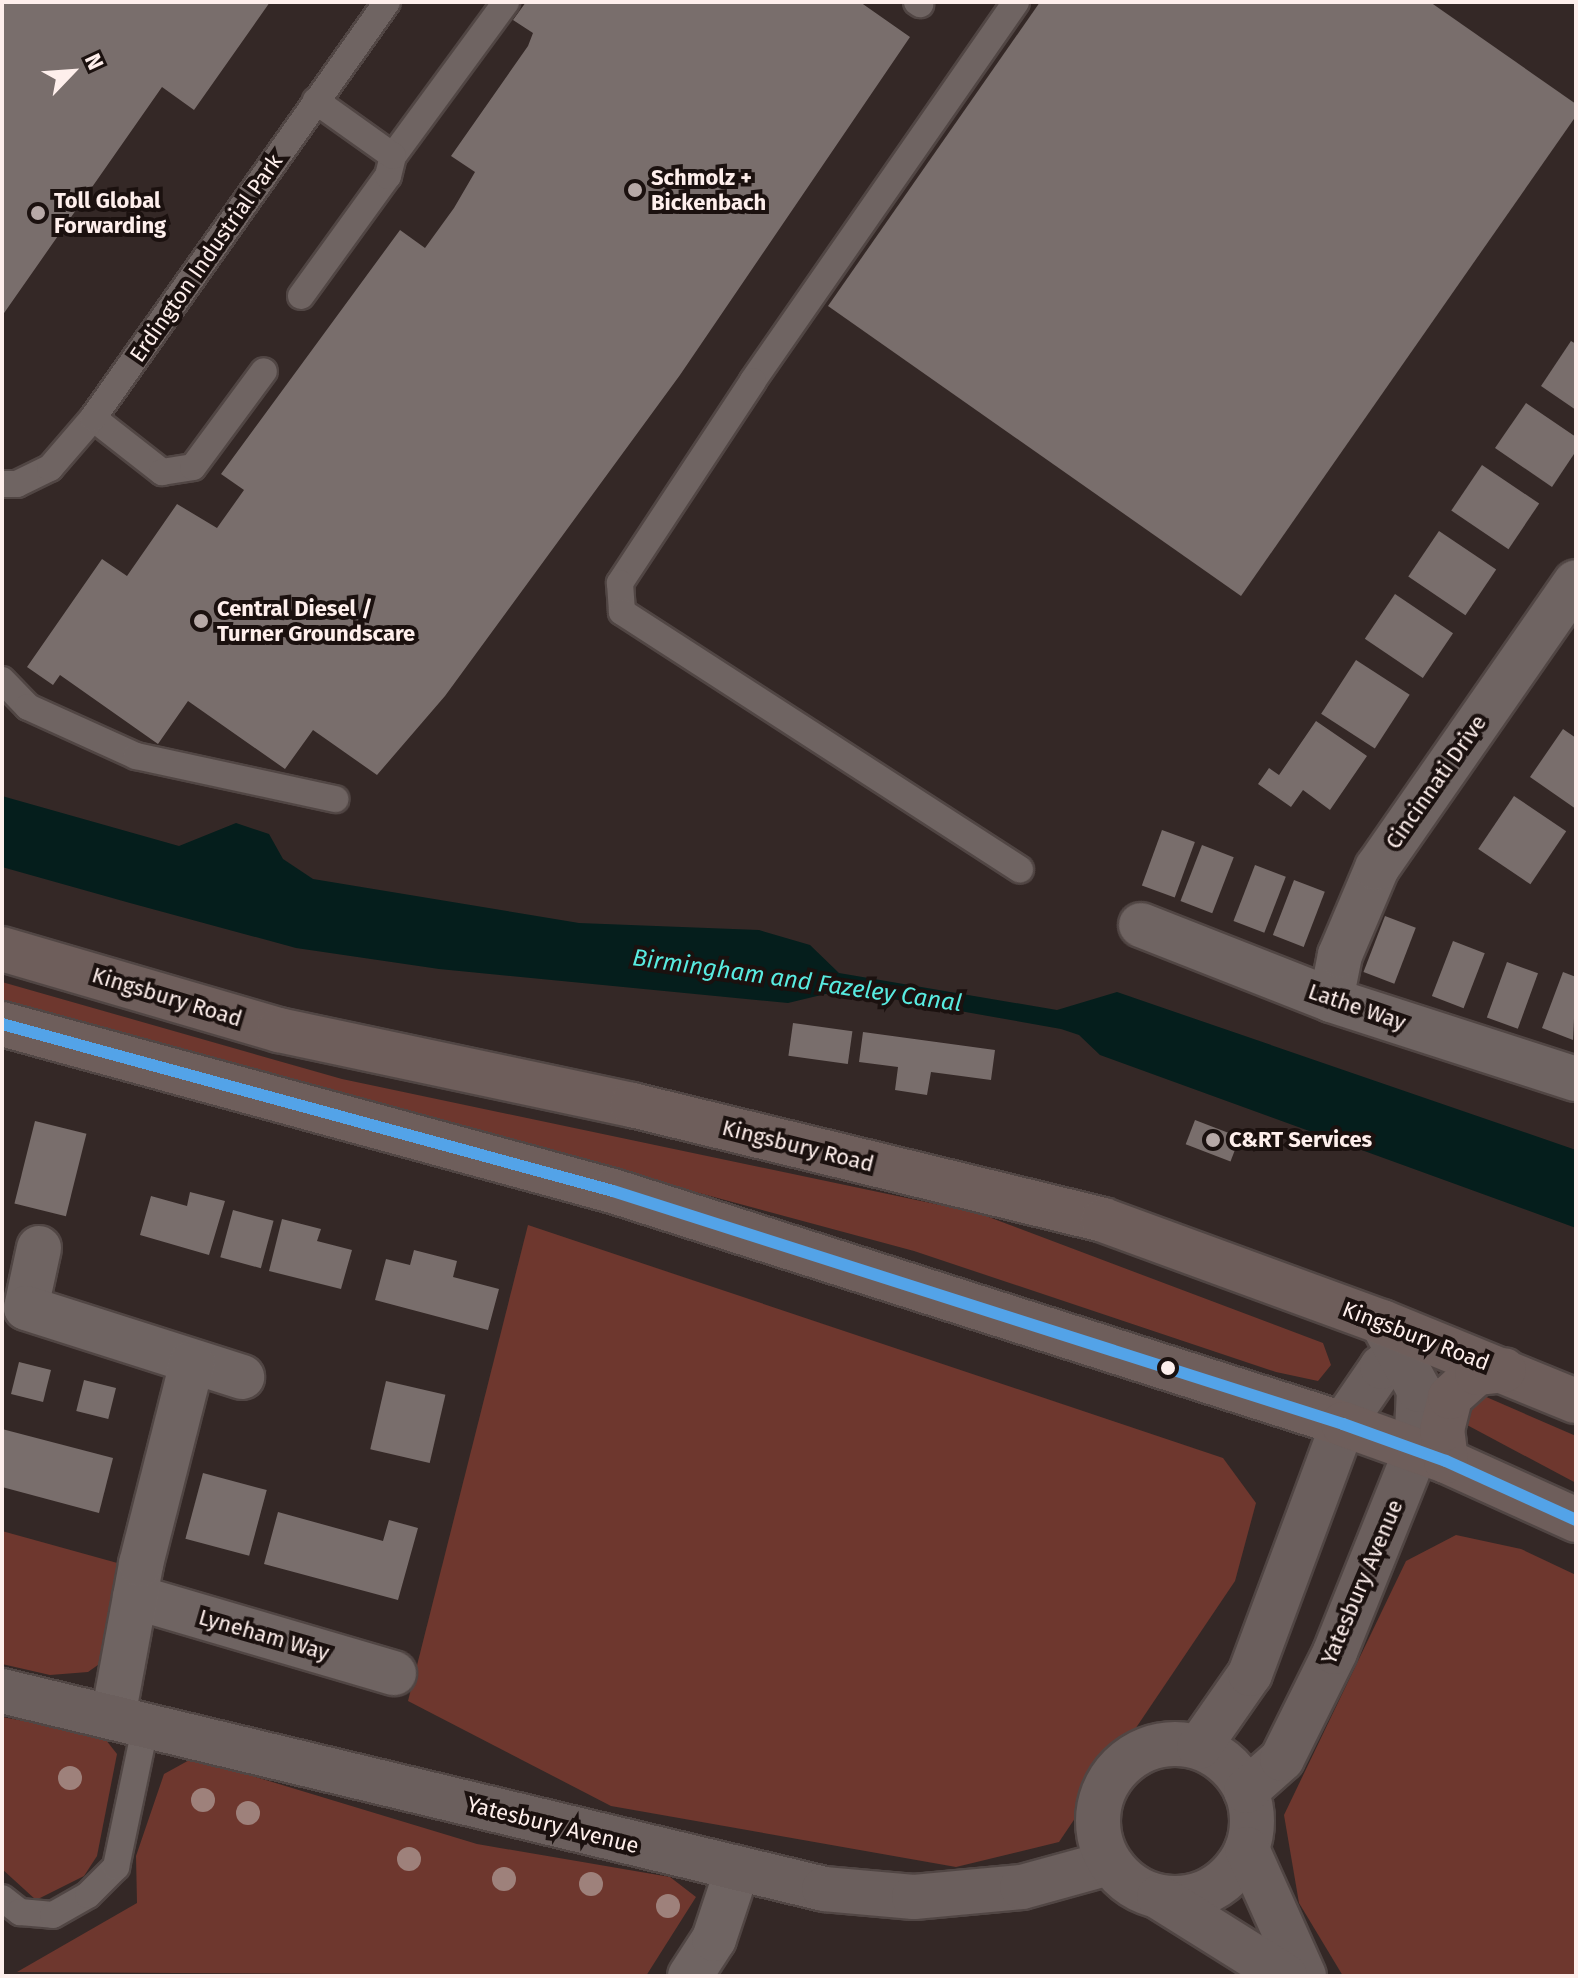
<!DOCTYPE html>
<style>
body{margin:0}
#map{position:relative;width:1578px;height:1978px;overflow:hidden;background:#342826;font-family:"Fira Sans",sans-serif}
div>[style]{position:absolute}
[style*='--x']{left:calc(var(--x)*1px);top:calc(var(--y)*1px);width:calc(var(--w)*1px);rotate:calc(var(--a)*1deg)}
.green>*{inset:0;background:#6e372e}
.water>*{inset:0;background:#051e1c}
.building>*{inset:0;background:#796e6c;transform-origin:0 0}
.roads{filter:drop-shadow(2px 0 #514644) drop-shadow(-2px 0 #514644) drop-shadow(0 2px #514644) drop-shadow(0 -2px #514644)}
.lane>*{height:26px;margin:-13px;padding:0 13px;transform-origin:13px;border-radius:13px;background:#6f6462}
.street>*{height:44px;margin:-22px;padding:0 22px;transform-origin:22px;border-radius:22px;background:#6f6462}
.secondary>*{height:44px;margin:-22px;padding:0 22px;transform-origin:22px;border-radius:22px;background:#6b5f5d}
.secondary>.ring{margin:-22px;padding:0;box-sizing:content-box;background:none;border:44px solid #6b5f5d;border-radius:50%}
.highway>*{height:44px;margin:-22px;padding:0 22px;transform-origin:22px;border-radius:22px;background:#6e5e5b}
.bus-1>*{height:12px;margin:-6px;padding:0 6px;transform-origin:6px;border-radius:6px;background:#53a3e8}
.trees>*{width:24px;height:24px;margin:-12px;border-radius:50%;background:#9e817b}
.dots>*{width:22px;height:22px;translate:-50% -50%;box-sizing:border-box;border:4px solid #1b110f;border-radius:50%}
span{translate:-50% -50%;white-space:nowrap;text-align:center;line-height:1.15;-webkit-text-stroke:8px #1b110f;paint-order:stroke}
.poi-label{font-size:22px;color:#feefec;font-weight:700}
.left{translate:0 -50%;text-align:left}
.street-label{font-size:22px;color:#feefec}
.water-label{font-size:24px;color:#58ebe0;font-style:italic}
.frame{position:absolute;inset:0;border:4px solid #feefec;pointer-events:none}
.north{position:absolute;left:32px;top:32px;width:80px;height:80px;-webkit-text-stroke:6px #1b110f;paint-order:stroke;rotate:65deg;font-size:22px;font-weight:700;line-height:32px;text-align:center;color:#feefec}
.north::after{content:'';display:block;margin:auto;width:28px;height:36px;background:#feefec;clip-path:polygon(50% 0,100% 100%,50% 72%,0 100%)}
</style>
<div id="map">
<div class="green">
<div style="clip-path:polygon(2px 982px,342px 1079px,978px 1213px,1323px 1343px,1331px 1365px,1318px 1381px,1276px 1372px,914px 1251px,2px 1005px)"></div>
<div style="clip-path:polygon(528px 1225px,1223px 1458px,1256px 1503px,1235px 1581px,1059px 1842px,956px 1867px,611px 1806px,408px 1701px)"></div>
<div style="clip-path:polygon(1484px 1396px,1576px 1436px,1576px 1483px,1467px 1425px,1464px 1404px)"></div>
<div style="clip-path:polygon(2px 1531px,121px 1564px,105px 1660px,88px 1672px,50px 1675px,2px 1664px)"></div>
<div style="clip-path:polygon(1456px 1535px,1521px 1549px,1576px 1575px,1576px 1976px,1343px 1976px,1299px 1903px,1284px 1815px,1406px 1561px)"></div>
<div style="clip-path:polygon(2px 1717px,102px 1735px,117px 1754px,97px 1856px,84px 1876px,36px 1900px,2px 1869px)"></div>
<div style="clip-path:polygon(193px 1758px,477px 1844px,670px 1877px,696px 1897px,646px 1976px,17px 1972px,137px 1903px,136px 1856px,164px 1774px)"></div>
</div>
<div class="water">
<div style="clip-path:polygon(2px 796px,179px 846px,236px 823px,269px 834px,283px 859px,313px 879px,579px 923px,759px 930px,810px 945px,839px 973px,1057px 1010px,1117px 992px,1576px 1150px,1576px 1228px,1100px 1055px,1079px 1035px,1061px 1029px,842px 990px,788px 1003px,439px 969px,296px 948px,130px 903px,2px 867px)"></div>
</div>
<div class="building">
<div style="clip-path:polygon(2px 2px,270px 2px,194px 110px,162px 87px,2px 316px)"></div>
<div style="clip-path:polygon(526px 2px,860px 2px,910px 37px,680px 375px,445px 696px,377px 775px,313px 730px,285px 769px,188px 701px,158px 744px,60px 675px,53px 685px,27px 667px,102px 559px,127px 576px,177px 504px,217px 528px,244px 490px,221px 474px,400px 230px,425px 248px,454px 208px,475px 172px,451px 156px,528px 46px,533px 33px,513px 20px)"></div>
<div style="clip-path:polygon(1040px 2px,1430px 2px,1576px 104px,1576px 116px,1241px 596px,828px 306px)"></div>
<div style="clip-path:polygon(1571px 341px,1576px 344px,1576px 410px,1541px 386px)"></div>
<div style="clip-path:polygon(1526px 403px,1576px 437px,1576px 451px,1552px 487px,1495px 448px)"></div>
<div style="left:1482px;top:465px;width:69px;height:55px;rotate:34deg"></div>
<div style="left:1439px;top:531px;width:69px;height:55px;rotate:34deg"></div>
<div style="left:1395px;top:594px;width:70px;height:54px;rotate:34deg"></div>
<div style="left:1356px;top:660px;width:64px;height:64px;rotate:33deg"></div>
<div style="clip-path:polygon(1316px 721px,1367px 756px,1330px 810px,1303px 790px,1291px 807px,1258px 784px,1269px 768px,1279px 775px)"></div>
<div style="clip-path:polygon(1563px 729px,1576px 738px,1576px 809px,1530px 777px)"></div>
<div style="left:1514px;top:796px;width:63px;height:64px;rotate:34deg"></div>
<div style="left:1162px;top:830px;width:35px;height:59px;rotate:20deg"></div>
<div style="left:1202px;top:845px;width:34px;height:60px;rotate:21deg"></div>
<div style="left:1255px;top:865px;width:33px;height:60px;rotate:21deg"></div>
<div style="left:1294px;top:880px;width:33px;height:59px;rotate:21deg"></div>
<div style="left:1385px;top:916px;width:33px;height:60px;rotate:21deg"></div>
<div style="left:1453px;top:941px;width:34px;height:59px;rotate:21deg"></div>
<div style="left:1507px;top:962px;width:33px;height:59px;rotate:20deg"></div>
<div style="clip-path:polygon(1563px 972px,1576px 977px,1573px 1040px,1542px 1028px)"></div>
<div style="left:793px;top:1023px;width:60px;height:33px;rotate:8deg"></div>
<div style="clip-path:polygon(863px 1032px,995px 1050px,991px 1080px,931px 1072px,927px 1095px,895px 1090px,898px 1067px,859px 1062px)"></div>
<div style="left:1195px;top:1120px;width:48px;height:26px;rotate:21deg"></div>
<div style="left:35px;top:1121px;width:53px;height:85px;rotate:14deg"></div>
<div style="clip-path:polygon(190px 1192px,225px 1201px,209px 1255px,140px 1235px,151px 1196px,187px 1206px)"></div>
<div style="left:233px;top:1210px;width:42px;height:49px;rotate:15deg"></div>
<div style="clip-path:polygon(282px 1219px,321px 1229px,317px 1241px,352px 1250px,341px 1289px,269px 1271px)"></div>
<div style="clip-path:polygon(414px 1250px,457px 1261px,453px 1277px,499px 1289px,488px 1330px,375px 1300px,386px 1259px,410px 1265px)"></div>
<div style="left:19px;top:1362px;width:33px;height:33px;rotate:14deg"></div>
<div style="left:84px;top:1380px;width:33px;height:32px;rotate:14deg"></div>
<div style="left:386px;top:1381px;width:61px;height:70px;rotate:13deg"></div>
<div style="clip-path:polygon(2px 1429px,113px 1458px,99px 1513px,2px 1487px)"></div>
<div style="left:203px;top:1473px;width:66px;height:68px;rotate:15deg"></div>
<div style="clip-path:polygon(278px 1512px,383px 1541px,389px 1520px,418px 1528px,398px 1600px,264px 1564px)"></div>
</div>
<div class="roads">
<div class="lane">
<div style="--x:917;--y:2;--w:4;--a:34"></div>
<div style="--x:1016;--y:2;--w:461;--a:124.8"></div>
<div style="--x:753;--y:381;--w:242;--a:123.4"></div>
<div style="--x:620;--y:583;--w:29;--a:86"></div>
<div style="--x:622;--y:612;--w:474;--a:32.9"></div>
<div style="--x:393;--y:156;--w:191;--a:-53.7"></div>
<div style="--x:301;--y:296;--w:148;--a:-54.1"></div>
<div style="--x:388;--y:176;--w:21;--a:-76"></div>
<div style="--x:393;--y:156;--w:95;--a:-144.5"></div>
<div style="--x:93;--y:418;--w:88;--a:38"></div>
<div style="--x:162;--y:472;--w:31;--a:-9"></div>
<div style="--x:193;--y:467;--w:119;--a:-53.5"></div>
<div style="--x:2;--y:484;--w:15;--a:0"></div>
<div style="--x:17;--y:484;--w:37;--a:-26"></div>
<div style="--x:50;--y:468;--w:66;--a:-49.3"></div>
<div style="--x:93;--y:418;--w:509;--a:-54.75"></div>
<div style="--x:2;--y:680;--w:37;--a:46"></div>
<div style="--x:28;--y:707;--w:119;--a:24.4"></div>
<div style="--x:136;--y:756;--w:204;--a:12.2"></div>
<div style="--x:2;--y:1898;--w:23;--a:38"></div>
<div style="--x:20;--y:1912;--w:33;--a:5"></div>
<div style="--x:53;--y:1915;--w:40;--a:-29.7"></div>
<div style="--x:88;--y:1895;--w:40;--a:-45"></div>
<div style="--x:116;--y:1867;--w:147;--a:-78.2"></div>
</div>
<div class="street">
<div style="--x:1141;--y:925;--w:204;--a:21.5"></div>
<div style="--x:1331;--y:1000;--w:257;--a:17.9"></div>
<div style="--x:1331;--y:1000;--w:46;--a:-78.7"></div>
<div style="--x:1340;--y:955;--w:95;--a:-67"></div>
<div style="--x:1377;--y:868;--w:348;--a:-55.2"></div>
<div style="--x:39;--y:1248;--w:61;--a:102.2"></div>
<div style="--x:26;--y:1308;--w:227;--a:17.7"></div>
<div style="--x:135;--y:1597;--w:270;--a:16.4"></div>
<div style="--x:113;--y:1717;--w:156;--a:-79.6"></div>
<div style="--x:141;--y:1564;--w:208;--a:-75.8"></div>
<div style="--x:690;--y:1976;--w:44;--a:-57"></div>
<div style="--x:714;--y:1939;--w:73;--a:-71.6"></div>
</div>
<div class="secondary">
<div style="--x:2;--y:1691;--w:846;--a:13.54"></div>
<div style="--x:824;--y:1889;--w:90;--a:5.1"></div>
<div style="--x:914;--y:1897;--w:108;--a:-5.3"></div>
<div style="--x:1022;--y:1887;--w:90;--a:-15.4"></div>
<div class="ring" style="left:1098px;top:1744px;width:110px;height:110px"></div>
<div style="--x:1199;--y:1747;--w:89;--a:-55.1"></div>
<div style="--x:1250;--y:1674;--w:267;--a:-69.6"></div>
<div style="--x:1343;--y:1424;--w:69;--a:-55.6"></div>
<div style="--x:1382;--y:1367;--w:52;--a:-30"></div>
<div style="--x:1246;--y:1791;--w:48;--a:-41.6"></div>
<div style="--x:1282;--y:1759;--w:119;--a:-63.6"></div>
<div style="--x:1335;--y:1652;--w:218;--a:-68.1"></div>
<div style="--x:1416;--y:1450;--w:60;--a:-87.1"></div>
<div style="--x:1419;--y:1390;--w:77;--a:-118.6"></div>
<div style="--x:1247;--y:1849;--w:139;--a:65.8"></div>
<div style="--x:1159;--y:1897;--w:149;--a:32.1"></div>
</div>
<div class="highway">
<div style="--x:2;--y:949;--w:289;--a:16.3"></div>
<div style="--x:279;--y:1030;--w:361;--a:12"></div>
<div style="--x:632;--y:1105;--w:485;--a:13.7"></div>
<div style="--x:1103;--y:1220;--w:297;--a:20.1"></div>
<div style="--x:1382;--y:1322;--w:209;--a:22.2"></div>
<div style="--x:2;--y:1024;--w:633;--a:15.29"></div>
<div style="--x:613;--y:1191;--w:766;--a:17.7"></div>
<div style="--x:1343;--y:1424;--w:109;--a:19.8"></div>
<div style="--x:1446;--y:1461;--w:143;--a:24.4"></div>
<div style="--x:1446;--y:1461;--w:31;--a:-97"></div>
<div style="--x:1442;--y:1430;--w:34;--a:-76"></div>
<div style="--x:1450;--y:1397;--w:36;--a:-42"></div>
<div style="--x:1477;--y:1373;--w:27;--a:-6"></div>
</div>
</div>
<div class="bus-1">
<div style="--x:2;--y:1024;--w:633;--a:15.29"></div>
<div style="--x:613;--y:1191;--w:766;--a:17.7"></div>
<div style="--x:1343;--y:1424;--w:109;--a:19.8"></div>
<div style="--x:1446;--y:1461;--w:143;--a:24.4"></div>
</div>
<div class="trees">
<div style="left:70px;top:1778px"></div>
<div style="left:203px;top:1800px"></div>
<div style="left:248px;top:1813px"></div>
<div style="left:409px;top:1859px"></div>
<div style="left:504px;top:1879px"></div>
<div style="left:591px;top:1884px"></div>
<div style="left:668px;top:1906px"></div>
</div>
<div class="dots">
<div style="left:635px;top:190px;background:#b7a9a7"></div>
<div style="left:38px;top:213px;background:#b7a9a7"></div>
<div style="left:201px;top:621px;background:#b7a9a7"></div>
<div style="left:1213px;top:1140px;background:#b7a9a7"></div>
<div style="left:1168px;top:1368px;background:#feefec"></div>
</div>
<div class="poi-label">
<span class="left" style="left:651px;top:190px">Schmolz +<br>Bickenbach</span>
<span class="left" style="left:54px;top:213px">Toll Global<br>Forwarding</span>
<span class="left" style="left:217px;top:621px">Central Diesel /<br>Turner Groundscare</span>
<span class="left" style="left:1229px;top:1140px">C&amp;RT Services</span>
</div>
<div class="street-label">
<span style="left:206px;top:258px;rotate:-55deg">Erdington Industrial Park</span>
<span style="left:1436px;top:782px;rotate:-55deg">Cincinnati Drive</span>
<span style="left:167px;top:997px;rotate:17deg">Kingsbury Road</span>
<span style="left:1357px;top:1007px;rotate:19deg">Lathe Way</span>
<span style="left:798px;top:1146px;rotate:14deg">Kingsbury Road</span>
<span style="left:1416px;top:1336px;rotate:21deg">Kingsbury Road</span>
<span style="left:1362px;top:1582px;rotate:-67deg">Yatesbury Avenue</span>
<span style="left:264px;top:1635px;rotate:16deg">Lyneham Way</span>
<span style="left:553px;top:1825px;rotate:14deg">Yatesbury Avenue</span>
</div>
<div class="water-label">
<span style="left:797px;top:981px;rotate:8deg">Birmingham and Fazeley Canal</span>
</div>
<div class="frame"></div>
<div class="north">N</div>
</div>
